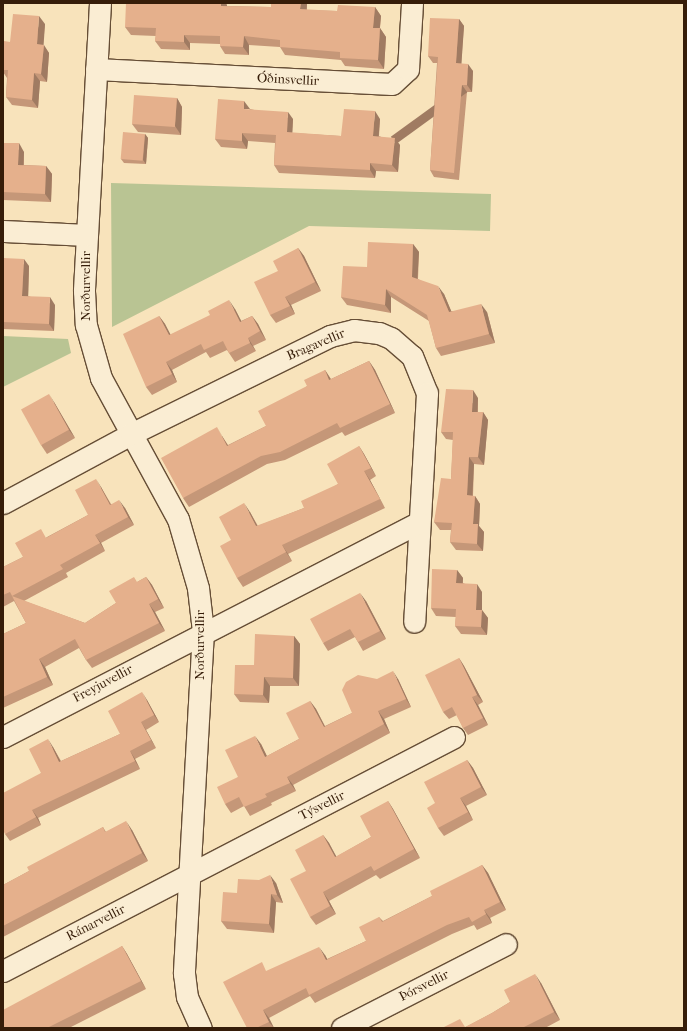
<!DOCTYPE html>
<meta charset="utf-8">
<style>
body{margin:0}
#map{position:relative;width:687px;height:1031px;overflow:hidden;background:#f8e3bb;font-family:"IM FELL French Canon",serif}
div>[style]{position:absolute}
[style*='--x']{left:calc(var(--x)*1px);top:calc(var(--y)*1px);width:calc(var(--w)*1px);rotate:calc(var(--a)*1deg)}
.green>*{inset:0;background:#b9c493}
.roads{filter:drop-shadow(1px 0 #664e36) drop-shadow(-1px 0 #664e36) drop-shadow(0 1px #664e36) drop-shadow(0 -1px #664e36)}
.street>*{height:21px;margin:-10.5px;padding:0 10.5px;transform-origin:10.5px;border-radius:10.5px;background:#faedd3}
.wall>*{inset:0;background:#c59778}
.shaded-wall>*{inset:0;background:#a07b62;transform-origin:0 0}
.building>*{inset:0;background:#e5b08c;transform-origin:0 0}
span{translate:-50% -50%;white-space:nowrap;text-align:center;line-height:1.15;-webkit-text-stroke:3.5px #faedd3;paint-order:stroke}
.street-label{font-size:13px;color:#361d09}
.frame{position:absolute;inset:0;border:4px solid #361d09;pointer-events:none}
</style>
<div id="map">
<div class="green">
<div style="clip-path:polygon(111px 183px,491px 194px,490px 231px,309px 226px,112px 327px)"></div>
<div style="clip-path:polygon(3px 336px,68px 339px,71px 353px,3px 387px)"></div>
</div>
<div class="roads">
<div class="street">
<div style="--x:100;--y:3;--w:288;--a:93.2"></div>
<div style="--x:84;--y:291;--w:34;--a:87"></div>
<div style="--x:86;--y:325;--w:55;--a:74.2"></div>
<div style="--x:101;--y:378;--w:161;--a:61.4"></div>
<div style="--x:178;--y:519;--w:72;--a:73.8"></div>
<div style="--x:198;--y:588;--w:43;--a:83.4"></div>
<div style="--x:203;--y:631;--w:343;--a:93.2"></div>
<div style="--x:184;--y:973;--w:24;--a:83"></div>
<div style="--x:187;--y:997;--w:34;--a:66"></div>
<div style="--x:96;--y:69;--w:296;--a:2.9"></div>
<div style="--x:392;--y:84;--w:22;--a:-43"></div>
<div style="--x:408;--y:69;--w:66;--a:-86.5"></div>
<div style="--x:3;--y:231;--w:84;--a:2.7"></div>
<div style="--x:3;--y:503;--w:145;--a:-28.3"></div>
<div style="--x:131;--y:434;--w:222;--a:-26.2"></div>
<div style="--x:330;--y:336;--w:25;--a:-14"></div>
<div style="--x:354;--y:330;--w:25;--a:7"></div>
<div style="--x:379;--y:333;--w:13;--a:23"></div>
<div style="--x:391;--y:338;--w:28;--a:41"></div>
<div style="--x:412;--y:356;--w:40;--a:68"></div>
<div style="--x:427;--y:393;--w:229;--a:93.2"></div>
<div style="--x:3;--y:737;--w:468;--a:-27.3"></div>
<div style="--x:3;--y:971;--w:508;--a:-27.42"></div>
<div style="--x:342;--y:1028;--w:184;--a:-27.1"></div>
</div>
</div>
<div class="wall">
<div style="clip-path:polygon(271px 3px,307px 3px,307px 10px,337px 11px,375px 7px,381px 16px,380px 28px,386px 37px,384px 69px,345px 66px,341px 60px,285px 55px,280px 47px,249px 45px,249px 55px,225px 54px,220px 46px,220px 44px,190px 43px,190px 50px,161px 49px,155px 41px,156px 36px,131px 35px,125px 27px,227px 5px,227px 6px,271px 7px)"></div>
<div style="clip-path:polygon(459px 19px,464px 26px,461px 64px,473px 71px,472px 92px,467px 92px,459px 180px,434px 177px,430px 170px,437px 63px,433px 63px,428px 56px)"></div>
<div style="clip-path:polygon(45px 24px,43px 45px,49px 53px,47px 82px,40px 81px,38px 108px,12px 105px,6px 97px,7px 78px,3px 72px,3px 54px,10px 42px)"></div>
<div style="clip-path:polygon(177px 98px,182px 107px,181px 135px,138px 132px,132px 124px)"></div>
<div style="clip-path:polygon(250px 109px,293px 119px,292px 133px,341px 136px,380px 119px,379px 136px,400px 145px,398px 172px,376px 171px,375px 178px,279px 173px,274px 165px,275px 143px,248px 141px,247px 149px,221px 147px,215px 139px)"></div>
<div style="clip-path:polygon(145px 134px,148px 138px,146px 164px,124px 163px,121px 159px)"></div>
<div style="clip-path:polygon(3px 143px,24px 152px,24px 165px,46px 166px,52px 174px,51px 202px,3px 200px)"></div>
<div style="clip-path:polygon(413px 244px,419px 252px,418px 279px,444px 294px,451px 311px,487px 312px,495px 343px,441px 356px,436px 348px,429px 321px,391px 297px,391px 313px,347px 305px,341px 297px,367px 267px)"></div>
<div style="clip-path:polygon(298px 248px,304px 256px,321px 291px,291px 305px,295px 314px,276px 323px,270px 315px,278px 271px)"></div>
<div style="clip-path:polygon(3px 258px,29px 266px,28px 296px,55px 305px,54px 331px,3px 329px)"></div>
<div style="clip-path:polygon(235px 309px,241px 321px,252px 316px,258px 324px,266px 340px,253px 346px,256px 351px,235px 362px,227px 350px,210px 358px,206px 352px,172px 370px,177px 382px,152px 395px,146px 387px,159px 316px,165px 324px,170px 335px)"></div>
<div style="clip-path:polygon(369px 361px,375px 370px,395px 413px,345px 436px,342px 432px,285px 460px,267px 464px,189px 507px,183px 498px,222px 436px,228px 445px,266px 426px,307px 386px,325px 370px,331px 379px)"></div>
<div style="clip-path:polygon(478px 398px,478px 412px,483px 412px,488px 420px,484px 465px,474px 464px,473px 496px,475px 496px,480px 504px,479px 526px,484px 532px,483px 551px,456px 550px,450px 542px,451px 530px,440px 530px,434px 522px,451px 479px,453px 440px,446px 439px,441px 432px)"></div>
<div style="clip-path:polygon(54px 402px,75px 438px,47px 454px,41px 445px)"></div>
<div style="clip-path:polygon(359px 446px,364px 454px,376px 476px,370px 480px,385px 508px,288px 554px,292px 561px,243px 587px,237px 578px,231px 540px,250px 512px,258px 526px,304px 508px,338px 484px)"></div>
<div style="clip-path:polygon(101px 487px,111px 504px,125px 508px,134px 525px,101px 543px,105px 551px,66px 573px,68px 577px,24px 601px,85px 623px,116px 603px,137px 582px,146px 577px,152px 585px,164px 608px,155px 612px,165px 631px,92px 668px,86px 660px,79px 648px,45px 667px,53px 685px,3px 708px,3px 634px,26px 623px,14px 601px,3px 607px,3px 567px,23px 557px,47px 537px,88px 515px)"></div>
<div style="clip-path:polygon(457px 570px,463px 578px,463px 583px,482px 592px,482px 610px,488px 618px,487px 635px,461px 634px,455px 626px,456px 617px,436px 616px,431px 608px)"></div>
<div style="clip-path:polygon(366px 601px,386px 639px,363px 651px,355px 637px,328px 651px,323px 643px)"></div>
<div style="clip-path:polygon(294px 636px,300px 644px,299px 686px,270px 686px,269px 703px,240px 702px,234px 694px,254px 665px)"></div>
<div style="clip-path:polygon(459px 658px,464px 666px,483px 702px,478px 705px,488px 725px,468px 735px,463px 728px,457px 715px,449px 719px,443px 712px)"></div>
<div style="clip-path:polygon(377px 679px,398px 679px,411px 707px,384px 719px,390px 733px,293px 785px,296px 791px,271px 803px,272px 805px,250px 816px,244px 806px,231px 813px,225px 804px,238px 777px,261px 744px,267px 756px,299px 739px,310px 701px,316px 709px,325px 726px,352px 713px)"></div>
<div style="clip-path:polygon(147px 700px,159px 722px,146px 730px,156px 748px,135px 759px,140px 769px,38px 818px,41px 825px,10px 841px,5px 834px,41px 773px,53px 747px,61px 761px,120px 734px)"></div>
<div style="clip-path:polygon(467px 760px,473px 768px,487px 795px,466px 806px,473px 820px,444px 836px,438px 828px,435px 803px)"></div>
<div style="clip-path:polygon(388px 801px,393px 809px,420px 858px,380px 879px,376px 875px,329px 901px,336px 914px,316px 925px,310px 917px,306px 871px,323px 835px,329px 843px,336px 857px,371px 837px)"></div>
<div style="clip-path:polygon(103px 827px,106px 832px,132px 830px,148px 861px,3px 937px,3px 885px,29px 871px)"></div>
<div style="clip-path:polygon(482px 865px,488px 873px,506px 910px,490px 918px,492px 923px,477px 930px,474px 925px,452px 934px,315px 1003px,310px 996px,269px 1018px,274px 1028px,247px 1028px,268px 971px,325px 955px,327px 959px,366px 941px,379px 917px,383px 921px,432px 896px)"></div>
<div style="clip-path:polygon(276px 883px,283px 903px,276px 902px,274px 933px,227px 929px,221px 921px,237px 893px)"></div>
<div style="clip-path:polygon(122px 946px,127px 954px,146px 989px,69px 1028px,3px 1028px)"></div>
<div style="clip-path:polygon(541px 983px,560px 1020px,545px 1028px,442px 1028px,466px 1027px,492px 1013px)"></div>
</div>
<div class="shaded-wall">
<div style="clip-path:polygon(221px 3px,226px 3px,227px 5px,227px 14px,221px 6px)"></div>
<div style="clip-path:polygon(301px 3px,307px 3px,306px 17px,300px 9px)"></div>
<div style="clip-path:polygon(375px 7px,381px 16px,379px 36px,373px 28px)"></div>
<div style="clip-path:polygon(39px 16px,45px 24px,43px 53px,37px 44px)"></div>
<div style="clip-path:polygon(459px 19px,464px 26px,461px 70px,456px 63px)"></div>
<div style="clip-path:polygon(380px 28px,386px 37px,384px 69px,378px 60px)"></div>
<div style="clip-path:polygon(184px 35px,190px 43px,190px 50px,184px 42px)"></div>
<div style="clip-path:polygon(244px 36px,249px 45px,249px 55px,243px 47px)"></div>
<div style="clip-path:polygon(44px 45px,49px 53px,47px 82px,41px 74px)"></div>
<div style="clip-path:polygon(468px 64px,473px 71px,472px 92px,467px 85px)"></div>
<div style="clip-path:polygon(34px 73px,40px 81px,38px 108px,32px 100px)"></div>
<div style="left:462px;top:85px;width:9px;height:88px;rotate:54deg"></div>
<div style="clip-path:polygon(177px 98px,182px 107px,181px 135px,175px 126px)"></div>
<div style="clip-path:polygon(244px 101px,250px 109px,244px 109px)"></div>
<div style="clip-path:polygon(375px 111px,380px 119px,378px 144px,373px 136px)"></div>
<div style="clip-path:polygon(288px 112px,293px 119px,292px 140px,287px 132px)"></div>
<div style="clip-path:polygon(242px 133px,248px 141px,247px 149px,242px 141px)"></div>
<div style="clip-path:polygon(145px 134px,148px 138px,146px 164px,143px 160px)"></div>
<div style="clip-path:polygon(395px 138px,400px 145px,398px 172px,392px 165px)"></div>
<div style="clip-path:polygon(19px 143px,24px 152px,23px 173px,18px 165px)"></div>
<div style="clip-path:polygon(370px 163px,376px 171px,375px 178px,370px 170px)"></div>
<div style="clip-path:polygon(46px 166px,52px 174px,51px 202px,45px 194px)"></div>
<div style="clip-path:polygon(413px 244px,419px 252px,417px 285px,412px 277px)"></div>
<div style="clip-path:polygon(298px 248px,304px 256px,321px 291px,315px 282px)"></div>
<div style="clip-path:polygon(24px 259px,29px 266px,28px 303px,22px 296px)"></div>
<div style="clip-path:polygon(438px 286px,444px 294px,455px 320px,449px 312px)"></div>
<div style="clip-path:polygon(386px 289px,391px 297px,391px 313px,385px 305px)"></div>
<div style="clip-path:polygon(50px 297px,55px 305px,54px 331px,49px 324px)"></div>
<div style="clip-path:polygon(285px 297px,291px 305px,295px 314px,290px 306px)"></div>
<div style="clip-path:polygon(229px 300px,235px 309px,246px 330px,240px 322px)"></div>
<div style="clip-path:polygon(481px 304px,487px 312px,495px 343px,489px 334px)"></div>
<div style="clip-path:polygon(159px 316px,165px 324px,175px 343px,169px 335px)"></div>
<div style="clip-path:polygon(252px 316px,258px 324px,266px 340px,260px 331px)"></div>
<div style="clip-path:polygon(248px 338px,253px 346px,256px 351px,250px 343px)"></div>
<div style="clip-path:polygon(369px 361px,375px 370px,395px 413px,390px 404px)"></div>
<div style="clip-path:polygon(166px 362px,172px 370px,177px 382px,172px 374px)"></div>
<div style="clip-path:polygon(325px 370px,330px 378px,335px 388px,329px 380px)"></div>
<div style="clip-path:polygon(473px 390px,478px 398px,477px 420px,472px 412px)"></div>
<div style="clip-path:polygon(49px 394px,54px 402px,75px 438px,69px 430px)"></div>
<div style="clip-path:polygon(483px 412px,488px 420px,484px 465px,478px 457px)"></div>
<div style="clip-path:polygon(217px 427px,222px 436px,233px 454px,227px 446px)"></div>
<div style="clip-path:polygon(359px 446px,364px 454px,376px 476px,371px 468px)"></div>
<div style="clip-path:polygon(469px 457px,474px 464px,472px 503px,467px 495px)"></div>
<div style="clip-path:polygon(364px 471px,370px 480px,385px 508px,380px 499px)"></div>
<div style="clip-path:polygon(96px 479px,101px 487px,115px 513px,110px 505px)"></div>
<div style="clip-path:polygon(475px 496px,480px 504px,479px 526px,484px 532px,483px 551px,477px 544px,473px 524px)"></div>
<div style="clip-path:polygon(119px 500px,125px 508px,134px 525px,128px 517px)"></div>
<div style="clip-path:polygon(244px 503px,250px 512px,262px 535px,256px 526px)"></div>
<div style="clip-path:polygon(95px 535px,101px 543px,105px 551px)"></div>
<div style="clip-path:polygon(282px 545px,288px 554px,292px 561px,286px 552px)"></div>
<div style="clip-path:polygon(457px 570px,463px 578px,462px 591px,456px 583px)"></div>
<div style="clip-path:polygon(146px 577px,152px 585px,164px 608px,158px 599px)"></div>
<div style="clip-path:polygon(477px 584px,482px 592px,482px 610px,488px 618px,487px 635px,481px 627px,476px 610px)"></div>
<div style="clip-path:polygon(360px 593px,366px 601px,386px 639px,380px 631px)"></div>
<div style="clip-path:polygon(149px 604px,155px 612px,165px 631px,159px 623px)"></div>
<div style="clip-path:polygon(294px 636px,300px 644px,299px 686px,293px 678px)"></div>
<div style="clip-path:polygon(459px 658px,464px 666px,483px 702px,477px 695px)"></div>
<div style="clip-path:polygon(39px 659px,45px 667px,53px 685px,47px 677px)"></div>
<div style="clip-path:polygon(393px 671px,398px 679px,411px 707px,406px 699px)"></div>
<div style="clip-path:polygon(264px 677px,270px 686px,269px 703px,263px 695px)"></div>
<div style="clip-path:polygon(142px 692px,147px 700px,159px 722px,154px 715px)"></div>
<div style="clip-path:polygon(472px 697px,478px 705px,488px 725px,483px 718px)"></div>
<div style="clip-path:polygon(310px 701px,316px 709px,329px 735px,324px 727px)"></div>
<div style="clip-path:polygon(378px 711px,384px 719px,390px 733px,384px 724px)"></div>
<div style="clip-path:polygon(141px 722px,146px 730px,156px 748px,151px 740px)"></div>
<div style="clip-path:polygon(255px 736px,261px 744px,271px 765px,265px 757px)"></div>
<div style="clip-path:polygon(48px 739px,53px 747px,65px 770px,59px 762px)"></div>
<div style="clip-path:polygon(130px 751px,135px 759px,140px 769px,135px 761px)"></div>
<div style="clip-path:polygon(467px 760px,473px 768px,487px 795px,481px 787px)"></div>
<div style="clip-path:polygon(287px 777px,293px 785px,296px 791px,290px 783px)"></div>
<div style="clip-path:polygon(460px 798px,466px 806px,473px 820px,468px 812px)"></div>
<div style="clip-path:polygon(388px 801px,393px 809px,420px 858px,414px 849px)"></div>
<div style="clip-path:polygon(32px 810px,38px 818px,41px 825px,36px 817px)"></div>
<div style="clip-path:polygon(126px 821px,132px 830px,148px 861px,142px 853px)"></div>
<div style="clip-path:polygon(323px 835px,329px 843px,341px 865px,335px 857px)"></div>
<div style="clip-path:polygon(482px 865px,488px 873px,506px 910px,500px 902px)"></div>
<div style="clip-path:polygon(270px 875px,276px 883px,283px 903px,277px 895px)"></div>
<div style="clip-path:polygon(323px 892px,329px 901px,336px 914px,330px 906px)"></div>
<div style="clip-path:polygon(271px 894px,276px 902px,274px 933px,269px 924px)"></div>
<div style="clip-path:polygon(484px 910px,490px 918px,492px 923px,486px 914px)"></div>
<div style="clip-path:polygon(122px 946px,127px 954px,146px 989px,141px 981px)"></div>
<div style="clip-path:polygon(319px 947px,325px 955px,332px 968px,326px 960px)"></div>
<div style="clip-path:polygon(535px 974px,541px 983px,560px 1020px,554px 1012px)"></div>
<div style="clip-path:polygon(263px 1010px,269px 1018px,274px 1028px,269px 1022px)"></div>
</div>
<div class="building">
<div style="clip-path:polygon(126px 3px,221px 3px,221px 6px,271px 7px,271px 3px,301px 3px,300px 9px,337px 11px,338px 5px,375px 7px,373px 28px,380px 28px,378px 60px,340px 58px,340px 52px,280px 47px,280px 40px,244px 36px,243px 47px,220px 46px,220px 36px,184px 35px,184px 42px,155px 41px,156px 28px,125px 27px)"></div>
<div style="clip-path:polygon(13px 14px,39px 16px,37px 44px,44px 45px,41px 74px,34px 73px,32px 100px,6px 97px,8px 70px,3px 70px,3px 54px,4px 41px,10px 42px)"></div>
<div style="clip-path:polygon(430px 18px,459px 19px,456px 63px,468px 64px,467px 85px,462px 85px,454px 173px,430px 170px,438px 57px,428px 56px)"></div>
<div style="left:134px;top:95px;width:43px;height:29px;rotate:4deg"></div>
<div style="clip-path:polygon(218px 99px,244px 101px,244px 109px,288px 112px,287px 132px,341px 136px,344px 109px,375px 111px,373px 136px,395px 138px,392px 165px,370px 163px,370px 170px,274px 165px,276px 135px,242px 133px,242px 141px,215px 139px)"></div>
<div style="left:123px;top:132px;width:22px;height:27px;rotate:5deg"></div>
<div style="clip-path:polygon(3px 143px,19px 143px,18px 165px,46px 166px,45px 194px,3px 192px)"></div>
<div style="clip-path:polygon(368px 242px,413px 244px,412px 277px,438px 286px,449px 312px,481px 304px,489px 334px,436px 348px,427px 315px,386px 289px,385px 305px,341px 297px,343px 266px,367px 267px)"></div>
<div style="clip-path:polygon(298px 248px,315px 282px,285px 297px,290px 306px,270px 315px,254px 282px,278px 271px,273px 261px)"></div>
<div style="clip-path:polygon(3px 258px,24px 259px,22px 296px,50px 297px,49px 324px,3px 322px)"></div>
<div style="clip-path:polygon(229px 300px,240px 322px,252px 316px,260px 331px,248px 338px,250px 343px,229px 353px,223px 341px,204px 350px,201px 344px,166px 362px,172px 374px,146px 387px,123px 334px,159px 316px,169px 335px,210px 315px,208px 311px)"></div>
<div style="clip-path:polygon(369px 361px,390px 404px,340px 428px,337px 423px,280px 452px,261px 456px,183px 498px,161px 458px,217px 427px,227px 446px,266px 426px,258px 411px,307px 386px,304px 380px,325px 370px,329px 380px)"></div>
<div style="clip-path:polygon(446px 389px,473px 390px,472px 412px,483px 412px,478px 457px,469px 457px,467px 495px,475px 496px,473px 524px,478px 524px,477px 544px,450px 542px,452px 523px,434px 522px,441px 478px,451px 479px,453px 432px,441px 432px)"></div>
<div style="left:49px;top:394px;width:41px;height:32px;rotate:61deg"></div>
<div style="clip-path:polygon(359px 446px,371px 468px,364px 471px,380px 499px,282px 545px,286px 552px,237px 578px,220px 546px,231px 540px,219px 517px,244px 503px,256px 526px,304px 508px,301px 501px,338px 484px,327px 464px)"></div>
<div style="clip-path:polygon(96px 479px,110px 505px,119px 500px,128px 517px,95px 535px,100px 543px,60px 565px,63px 569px,12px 596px,85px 623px,116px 603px,109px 591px,134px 577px,137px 582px,146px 577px,158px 599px,149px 604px,159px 623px,86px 660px,75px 639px,39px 659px,47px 677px,3px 697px,3px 634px,26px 623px,10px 592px,3px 595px,3px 567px,23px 557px,15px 543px,41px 529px,46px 538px,88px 515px,75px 490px)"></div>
<div style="clip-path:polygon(432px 569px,457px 570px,456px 583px,477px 584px,476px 610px,482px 610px,481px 627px,455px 626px,456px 609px,431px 608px)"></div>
<div style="clip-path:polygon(360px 593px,380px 631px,358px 642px,350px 629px,323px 643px,310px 619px)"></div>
<div style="clip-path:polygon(255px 634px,294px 636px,293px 678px,264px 677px,263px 695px,234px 694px,235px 665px,254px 665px)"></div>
<div style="clip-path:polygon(459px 658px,477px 695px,472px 697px,483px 718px,463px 728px,452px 707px,443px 712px,425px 675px)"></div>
<div style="clip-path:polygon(393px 671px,406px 699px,378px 711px,384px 724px,287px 777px,290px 783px,265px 794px,267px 797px,244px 807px,239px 797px,225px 804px,217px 787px,238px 777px,225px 750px,255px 736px,265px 757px,299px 739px,286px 713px,310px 701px,324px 727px,352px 713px,342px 690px,346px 682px,358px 675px,377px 679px)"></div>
<div style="clip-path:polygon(142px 692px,154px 715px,141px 722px,151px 740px,130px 751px,135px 761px,32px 810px,36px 817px,5px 834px,3px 830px,3px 793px,41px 773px,29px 749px,48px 739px,59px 762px,120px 734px,108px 711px)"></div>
<div style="clip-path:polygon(467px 760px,481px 787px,460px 798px,468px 812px,438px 828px,427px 808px,435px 803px,424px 782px)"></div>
<div style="clip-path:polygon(388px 801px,414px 849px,374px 871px,371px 866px,323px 892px,330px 906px,310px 917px,290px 879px,306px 871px,295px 850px,323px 835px,335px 857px,371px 837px,360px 816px)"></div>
<div style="clip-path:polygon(126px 821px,142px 853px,3px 926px,3px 885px,29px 871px,27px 867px,103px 827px,105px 832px)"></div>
<div style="clip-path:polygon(482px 865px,500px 902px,484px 910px,486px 914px,472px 922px,469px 917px,447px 925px,309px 995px,306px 988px,263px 1010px,269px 1022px,256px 1028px,247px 1028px,223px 982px,262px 962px,266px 971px,319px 947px,326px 960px,366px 941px,359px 927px,379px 917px,382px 922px,432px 896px,430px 891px)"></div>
<div style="clip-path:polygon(270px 875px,277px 895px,271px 894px,269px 924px,221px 921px,223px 892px,237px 893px,238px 879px,259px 880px)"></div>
<div style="clip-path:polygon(122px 946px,141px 981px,47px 1028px,3px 1028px,3px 1010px)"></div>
<div style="clip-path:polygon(535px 974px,554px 1012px,522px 1028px,442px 1028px,460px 1019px,465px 1027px,492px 1013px,510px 1002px,504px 990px)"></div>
</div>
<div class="street-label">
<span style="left:288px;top:80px;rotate:3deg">Óðinsvellir</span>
<span style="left:86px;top:286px;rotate:-90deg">Norðurvellir</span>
<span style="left:316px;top:345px;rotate:-23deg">Bragavellir</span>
<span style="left:200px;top:645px;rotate:-90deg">Norðurvellir</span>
<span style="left:103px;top:684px;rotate:-28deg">Freyjuvellir</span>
<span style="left:322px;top:806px;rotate:-27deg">Týsvellir</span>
<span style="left:96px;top:923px;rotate:-27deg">Ránarvellir</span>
<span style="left:424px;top:986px;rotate:-27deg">Þórsvellir</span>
</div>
<div class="frame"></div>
</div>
